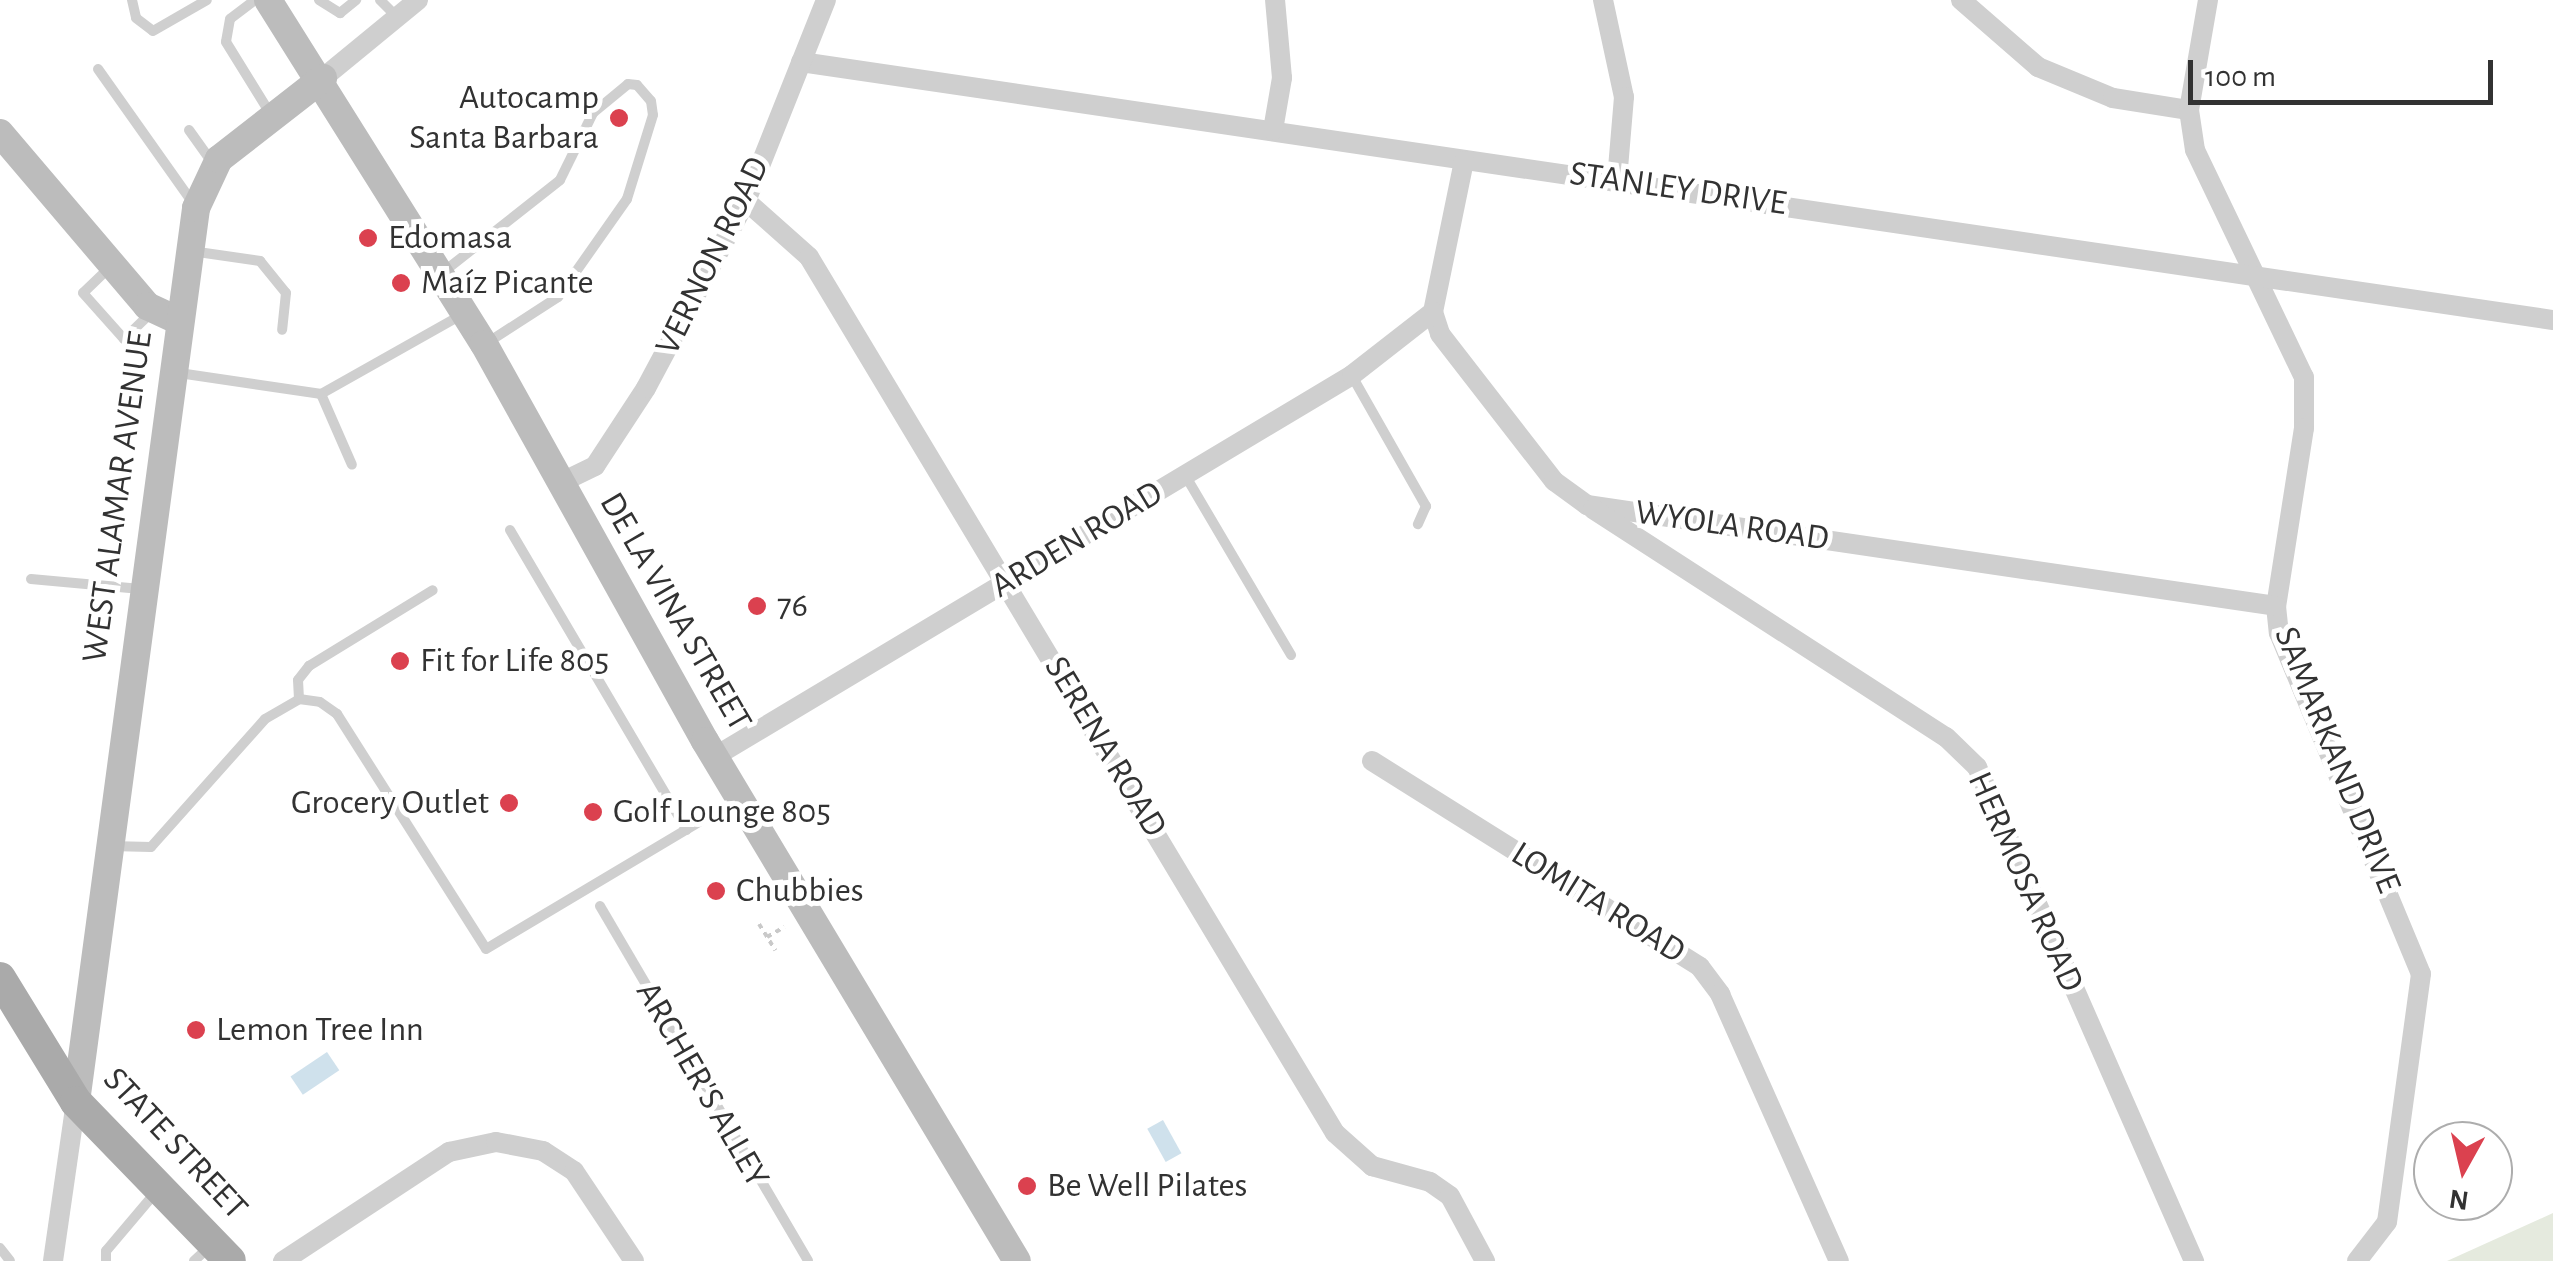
<!DOCTYPE html>
<meta charset="utf-8">
<style>
body{margin:0}
#map{position:relative;width:2553px;height:1261px;overflow:hidden;background:#fff;font-family:"Alegreya Sans",sans-serif}
div>[style]{position:absolute}
[style*='--x']{left:calc(var(--x)*1px);top:calc(var(--y)*1px);width:calc(var(--w)*1px);rotate:calc(var(--a)*1deg)}
.green>*{inset:0;background:#e5eade}
.water>*{inset:0;background:#cfe1ec;transform-origin:0 0}
.path>*{height:4px;margin-top:-2px;transform-origin:0;background:repeating-linear-gradient(90deg,#c9c9c9 0 5px,transparent 0 10px)}
.lane>*{height:10px;margin:-5px;padding:0 5px;transform-origin:5px;border-radius:5px;background:#cfcfcf}
.street>*{height:20px;margin:-10px;padding:0 10px;transform-origin:10px;border-radius:10px;background:#cfcfcf}
.secondary>*{height:28px;margin:-14px;padding:0 14px;transform-origin:14px;border-radius:14px;background:#bcbcbc}
.primary>*{height:32px;margin:-16px;padding:0 16px;transform-origin:16px;border-radius:16px;background:#aaa}
.dots>*{width:28px;height:28px;translate:-50% -50%;box-sizing:border-box;border:5px solid #fff;border-radius:50%}
span{translate:-50% -50%;white-space:nowrap;text-align:center;line-height:1.15;-webkit-text-stroke:10px #fff;paint-order:stroke}
.poi-label{font-size:35px;color:#323232}
.right{translate:-100% -50%;text-align:right}
.left{translate:0 -50%;text-align:left}
.street-label{font-size:35px;color:#323232}
.north{position:absolute;left:2413px;top:1121px;width:100px;height:100px;box-sizing:border-box;background:#fff;border:2px solid #adadad;border-radius:50%;rotate:188deg;font-size:28px;font-weight:700;line-height:40px;text-align:center;color:#323232}
.north::after{content:'';display:block;margin:auto;width:35px;height:45px;background:#db414f;clip-path:polygon(50% 0,100% 100%,50% 72%,0 100%)}
.scale{position:absolute;left:2188px;top:60px;width:305px;height:45px;box-sizing:border-box;border:5px solid #323232;border-top:0;padding-left:12px;font-size:30px;line-height:35px;white-space:nowrap;color:#323232;-webkit-text-stroke:8px #fff;paint-order:stroke}
</style>
<div id="map">
<div class="green">
<div style="clip-path:polygon(2553px 1213px,2553px 1261px,2447px 1261px)"></div>
</div>
<div class="water">
<div style="left:327px;top:1052px;width:22px;height:44px;rotate:56deg"></div>
<div style="left:1163px;top:1120px;width:38px;height:18px;rotate:61deg"></div>
</div>
<div class="path">
<div style="--x:759;--y:924;--w:31;--a:58"></div>
<div style="--x:767;--y:937;--w:20;--a:-30"></div>
</div>
<div class="lane">
<div style="--x:132;--y:0;--w:18;--a:77"></div>
<div style="--x:136;--y:18;--w:21;--a:37"></div>
<div style="--x:153;--y:31;--w:62;--a:-29.9"></div>
<div style="--x:255;--y:0;--w:31;--a:143"></div>
<div style="--x:230;--y:19;--w:23;--a:100"></div>
<div style="--x:226;--y:42;--w:86;--a:58.3"></div>
<div style="--x:319;--y:0;--w:25;--a:32"></div>
<div style="--x:340;--y:13;--w:21;--a:-39"></div>
<div style="--x:380;--y:0;--w:24;--a:45"></div>
<div style="--x:98;--y:69;--w:164;--a:54.7"></div>
<div style="--x:189;--y:130;--w:43;--a:54.5"></div>
<div style="--x:191;--y:251;--w:70;--a:8.2"></div>
<div style="--x:260;--y:261;--w:41;--a:50.9"></div>
<div style="--x:286;--y:293;--w:37;--a:96"></div>
<div style="--x:110;--y:267;--w:37;--a:136"></div>
<div style="--x:83;--y:293;--w:62;--a:48.3"></div>
<div style="--x:124;--y:339;--w:39;--a:-44"></div>
<div style="--x:442;--y:273;--w:150;--a:-38.2"></div>
<div style="--x:560;--y:180;--w:75;--a:-63.8"></div>
<div style="--x:593;--y:113;--w:45;--a:-39.6"></div>
<div style="--x:628;--y:84;--w:9;--a:6"></div>
<div style="--x:637;--y:85;--w:21;--a:49"></div>
<div style="--x:651;--y:101;--w:14;--a:82"></div>
<div style="--x:653;--y:115;--w:88;--a:107.2"></div>
<div style="--x:627;--y:199;--w:120;--a:125.1"></div>
<div style="--x:558;--y:297;--w:85;--a:147.1"></div>
<div style="--x:179;--y:373;--w:144;--a:8.4"></div>
<div style="--x:321;--y:394;--w:77;--a:66.4"></div>
<div style="--x:1352;--y:376;--w:150;--a:60.4"></div>
<div style="--x:1426;--y:506;--w:20;--a:114"></div>
<div style="--x:321;--y:394;--w:163;--a:-29.4"></div>
<div style="--x:1185;--y:475;--w:209;--a:59.5"></div>
<div style="--x:510;--y:530;--w:348;--a:59.5"></div>
<div style="--x:31;--y:579;--w:110;--a:5.2"></div>
<div style="--x:299;--y:699;--w:19;--a:-93"></div>
<div style="--x:298;--y:680;--w:18;--a:-52"></div>
<div style="--x:309;--y:666;--w:145;--a:-31.5"></div>
<div style="--x:110;--y:846;--w:41;--a:1.4"></div>
<div style="--x:151;--y:847;--w:171;--a:-48.3"></div>
<div style="--x:265;--y:719;--w:39;--a:-30"></div>
<div style="--x:299;--y:699;--w:21;--a:8"></div>
<div style="--x:320;--y:702;--w:21;--a:35"></div>
<div style="--x:337;--y:714;--w:278;--a:57.6"></div>
<div style="--x:486;--y:949;--w:293;--a:-30.8"></div>
<div style="--x:600;--y:906;--w:411;--a:59.6"></div>
<div style="--x:0;--y:1248;--w:16;--a:52"></div>
<div style="--x:106;--y:1261;--w:10;--a:-90"></div>
<div style="--x:106;--y:1251;--w:76;--a:-49.8"></div>
<div style="--x:194;--y:1261;--w:23;--a:-43"></div>
</div>
<div class="street">
<div style="--x:1603;--y:0;--w:99;--a:77.8"></div>
<div style="--x:1624;--y:97;--w:83;--a:94.8"></div>
<div style="--x:1961;--y:0;--w:102;--a:41"></div>
<div style="--x:2038;--y:67;--w:81;--a:22.5"></div>
<div style="--x:2113;--y:98;--w:77;--a:9"></div>
<div style="--x:2208;--y:0;--w:112;--a:99.8"></div>
<div style="--x:2189;--y:110;--w:40;--a:81.5"></div>
<div style="--x:2195;--y:150;--w:252;--a:64.4"></div>
<div style="--x:2304;--y:377;--w:51;--a:90"></div>
<div style="--x:2304;--y:428;--w:180;--a:98.9"></div>
<div style="--x:2276;--y:606;--w:27;--a:84"></div>
<div style="--x:2279;--y:633;--w:369;--a:67.4"></div>
<div style="--x:2421;--y:974;--w:250;--a:97.8"></div>
<div style="--x:2387;--y:1222;--w:49;--a:127.6"></div>
<div style="--x:801;--y:62;--w:1771;--a:8.38"></div>
<div style="--x:323;--y:78;--w:123;--a:-39.4"></div>
<div style="--x:1273;--y:130;--w:53;--a:-80.2"></div>
<div style="--x:1282;--y:78;--w:78;--a:-95.1"></div>
<div style="--x:1464;--y:161;--w:154;--a:101.6"></div>
<div style="--x:1433;--y:312;--w:23;--a:72"></div>
<div style="--x:1440;--y:334;--w:186;--a:52.2"></div>
<div style="--x:1554;--y:481;--w:41;--a:36"></div>
<div style="--x:1587;--y:505;--w:696;--a:8.34"></div>
<div style="--x:746;--y:201;--w:84;--a:41.6"></div>
<div style="--x:809;--y:257;--w:1022;--a:59.02"></div>
<div style="--x:1335;--y:1133;--w:50;--a:41.7"></div>
<div style="--x:1372;--y:1166;--w:60;--a:15.4"></div>
<div style="--x:1430;--y:1182;--w:24;--a:35"></div>
<div style="--x:1450;--y:1196;--w:74;--a:61.7"></div>
<div style="--x:560;--y:483;--w:39;--a:-26"></div>
<div style="--x:595;--y:466;--w:93;--a:-56.8"></div>
<div style="--x:646;--y:388;--w:212;--a:-61.9"></div>
<div style="--x:746;--y:201;--w:216;--a:-68.3"></div>
<div style="--x:1593;--y:509;--w:420;--a:32.9"></div>
<div style="--x:1946;--y:737;--w:43;--a:44.1"></div>
<div style="--x:1977;--y:767;--w:540;--a:66.29"></div>
<div style="--x:714;--y:757;--w:744;--a:-30.91"></div>
<div style="--x:1352;--y:375;--w:103;--a:-37.9"></div>
<div style="--x:1372;--y:761;--w:387;--a:32.1"></div>
<div style="--x:1700;--y:967;--w:34;--a:53"></div>
<div style="--x:1720;--y:994;--w:292;--a:66"></div>
<div style="--x:53;--y:1261;--w:161;--a:-81.8"></div>
<div style="--x:283;--y:1261;--w:199;--a:-33.3"></div>
<div style="--x:449;--y:1152;--w:48;--a:-12"></div>
<div style="--x:496;--y:1142;--w:48;--a:10.8"></div>
<div style="--x:543;--y:1151;--w:37;--a:33"></div>
<div style="--x:574;--y:1171;--w:108;--a:56.3"></div>
</div>
<div class="secondary">
<div style="--x:268;--y:0;--w:406;--a:57.9"></div>
<div style="--x:484;--y:344;--w:454;--a:60.9"></div>
<div style="--x:705;--y:741;--w:606;--a:59.04"></div>
<div style="--x:0;--y:133;--w:227;--a:49.6"></div>
<div style="--x:147;--y:306;--w:35;--a:25"></div>
<div style="--x:76;--y:1102;--w:902;--a:-82.35"></div>
<div style="--x:196;--y:208;--w:54;--a:-64.9"></div>
<div style="--x:219;--y:159;--w:132;--a:-37.9"></div>
</div>
<div class="primary">
<div style="--x:0;--y:978;--w:145;--a:58.5"></div>
<div style="--x:76;--y:1102;--w:221;--a:45.9"></div>
</div>
<div class="dots">
<div style="left:619px;top:118px;background:#db414f"></div>
<div style="left:368px;top:238px;background:#db414f"></div>
<div style="left:401px;top:283px;background:#db414f"></div>
<div style="left:757px;top:606px;background:#db414f"></div>
<div style="left:400px;top:661px;background:#db414f"></div>
<div style="left:509px;top:803px;background:#db414f"></div>
<div style="left:593px;top:812px;background:#db414f"></div>
<div style="left:716px;top:891px;background:#db414f"></div>
<div style="left:196px;top:1030px;background:#db414f"></div>
<div style="left:1027px;top:1186px;background:#db414f"></div>
</div>
<div class="poi-label">
<span class="right" style="left:599px;top:118px">Autocamp<br>Santa Barbara</span>
<span class="left" style="left:388px;top:238px">Edomasa</span>
<span class="left" style="left:421px;top:283px">Maíz Picante</span>
<span class="left" style="left:777px;top:606px">76</span>
<span class="left" style="left:420px;top:661px">Fit for Life 805</span>
<span class="right" style="left:489px;top:803px">Grocery Outlet</span>
<span class="left" style="left:613px;top:812px">Golf Lounge 805</span>
<span class="left" style="left:736px;top:891px">Chubbies</span>
<span class="left" style="left:216px;top:1030px">Lemon Tree Inn</span>
<span class="left" style="left:1047px;top:1186px">Be Well Pilates</span>
</div>
<div class="street-label">
<span style="left:1678px;top:189px;rotate:8deg">STANLEY DRIVE</span>
<span style="left:713px;top:256px;rotate:-64deg">VERNON ROAD</span>
<span style="left:118px;top:497px;rotate:-82deg">WEST ALAMAR AVENUE</span>
<span style="left:1732px;top:526px;rotate:8deg">WYOLA ROAD</span>
<span style="left:1077px;top:540px;rotate:-31deg">ARDEN ROAD</span>
<span style="left:675px;top:612px;rotate:60deg">DE LA VINA STREET</span>
<span style="left:1105px;top:747px;rotate:59deg">SERENA ROAD</span>
<span style="left:2337px;top:760px;rotate:68deg">SAMARKAND DRIVE</span>
<span style="left:2025px;top:882px;rotate:66deg">HERMOSA ROAD</span>
<span style="left:1598px;top:903px;rotate:32deg">LOMITA ROAD</span>
<span style="left:702px;top:1085px;rotate:60deg">ARCHER'S ALLEY</span>
<span style="left:175px;top:1144px;rotate:47deg">STATE STREET</span>
</div>
<div class="north">N</div>
<div class="scale">100 m</div>
</div>
